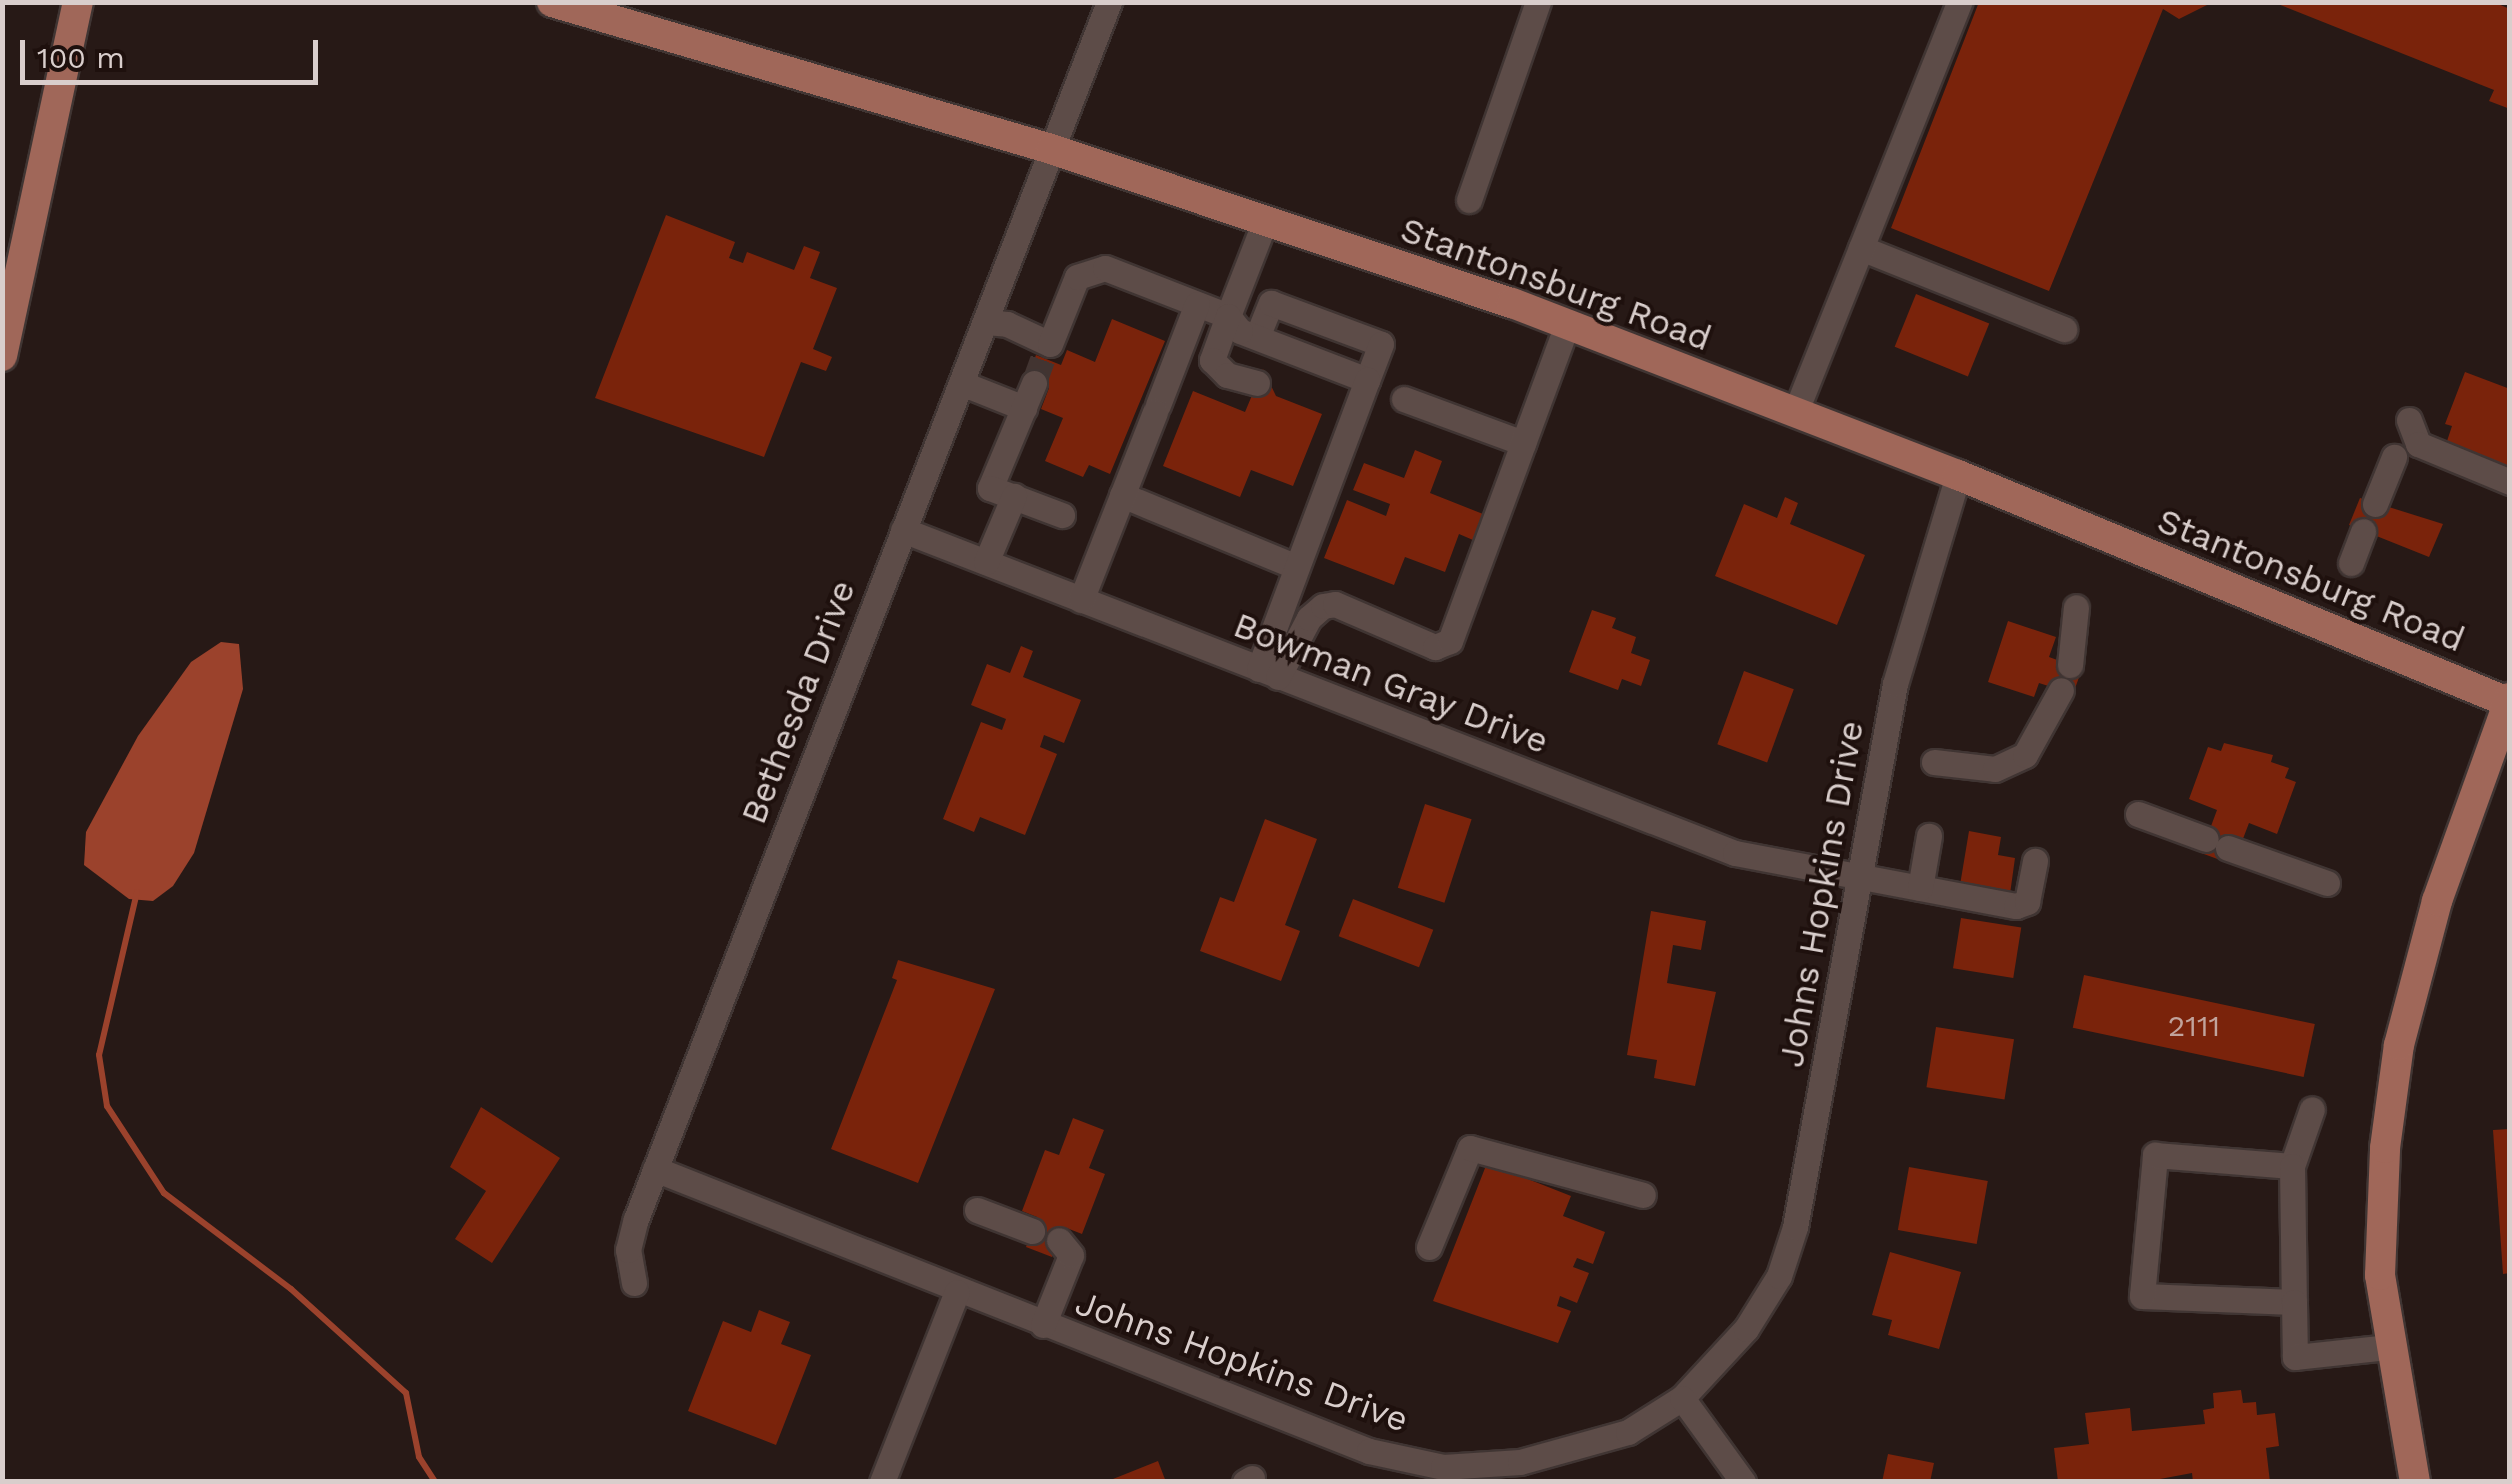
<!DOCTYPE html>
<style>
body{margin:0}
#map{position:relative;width:2512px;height:1484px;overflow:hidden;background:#271916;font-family:"Work Sans",sans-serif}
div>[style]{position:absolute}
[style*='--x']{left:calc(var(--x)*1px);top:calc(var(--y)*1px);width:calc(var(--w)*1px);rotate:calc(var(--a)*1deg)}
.water>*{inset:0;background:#9b422c}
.stream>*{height:6px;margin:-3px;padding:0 3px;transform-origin:3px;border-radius:3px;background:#9b422c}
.building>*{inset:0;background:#7a230b;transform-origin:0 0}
.minor-tunnel>*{height:25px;margin-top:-12.5px;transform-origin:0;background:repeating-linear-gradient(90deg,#423431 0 25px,transparent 0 37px)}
.roads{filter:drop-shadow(2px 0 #403533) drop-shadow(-2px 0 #403533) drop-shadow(0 2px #403533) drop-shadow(0 -2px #403533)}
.minor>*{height:25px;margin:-12.5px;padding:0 12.5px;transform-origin:12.5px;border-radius:12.5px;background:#5d4c48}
.major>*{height:30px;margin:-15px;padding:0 15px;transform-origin:15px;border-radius:15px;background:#a06759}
span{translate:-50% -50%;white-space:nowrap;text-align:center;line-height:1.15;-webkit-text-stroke:8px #1e100d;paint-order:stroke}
.number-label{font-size:30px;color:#c1a39c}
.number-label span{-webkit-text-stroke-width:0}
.street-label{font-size:35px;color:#d9cecc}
.frame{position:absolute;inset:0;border:5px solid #d9cecc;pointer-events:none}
.scale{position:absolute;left:20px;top:40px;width:298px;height:45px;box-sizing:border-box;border:5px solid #d9cecc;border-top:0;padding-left:12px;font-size:30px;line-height:35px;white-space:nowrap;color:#d9cecc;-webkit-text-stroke:8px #1e100d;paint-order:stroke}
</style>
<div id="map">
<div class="water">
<div style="clip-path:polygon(221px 642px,239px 644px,243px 689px,194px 853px,173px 886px,153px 901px,129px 899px,84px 865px,86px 832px,138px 736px,191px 662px)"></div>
</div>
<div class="stream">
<div style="--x:137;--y:892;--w:167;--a:103.1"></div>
<div style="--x:99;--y:1055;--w:52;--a:81.1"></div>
<div style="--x:107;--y:1106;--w:104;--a:56.8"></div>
<div style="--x:164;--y:1193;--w:159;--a:37.1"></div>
<div style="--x:291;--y:1289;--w:155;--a:42.1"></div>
<div style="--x:406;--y:1393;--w:65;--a:78.5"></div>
<div style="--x:419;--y:1457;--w:30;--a:57"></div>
</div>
<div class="building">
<div style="clip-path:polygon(1979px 2px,2213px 2px,2179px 19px,2163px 9px,2049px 291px,1891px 228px)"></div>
<div style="clip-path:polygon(2273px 2px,2493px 2px,2510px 9px,2510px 109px,2489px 101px,2494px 90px)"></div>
<div style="clip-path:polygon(666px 215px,735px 242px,729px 258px,743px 263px,747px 252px,794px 270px,804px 246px,820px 252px,810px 278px,837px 288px,813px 349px,832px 357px,826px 371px,801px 362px,764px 457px,595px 398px)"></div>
<div style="left:1916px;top:294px;width:79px;height:57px;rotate:22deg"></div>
<div style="clip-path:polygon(1112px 319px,1165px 341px,1110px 474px,1089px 465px,1083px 477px,1045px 461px,1063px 418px,1041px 409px,1049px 388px,1026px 379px,1036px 355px,1061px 365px,1067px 350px,1095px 362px)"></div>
<div style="clip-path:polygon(1263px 369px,1276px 396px,1322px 414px,1293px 486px,1251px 470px,1240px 497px,1163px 466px,1193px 391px,1245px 412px)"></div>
<div style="clip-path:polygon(2465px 372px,2510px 389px,2507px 472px,2445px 447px,2452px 426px,2445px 424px)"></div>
<div style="clip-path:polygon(1415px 450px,1442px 461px,1430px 493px,1483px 514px,1473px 540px,1459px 534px,1445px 572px,1405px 557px,1394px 585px,1324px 558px,1347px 500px,1386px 516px,1390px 504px,1353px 490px,1364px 463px,1404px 478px)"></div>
<div style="clip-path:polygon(1785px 497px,1798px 503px,1790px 524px,1865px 555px,1837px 625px,1715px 576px,1744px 504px,1777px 518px)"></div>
<div style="clip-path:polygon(2360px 498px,2443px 524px,2429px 557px,2349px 525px)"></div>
<div style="clip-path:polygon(1592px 610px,1616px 618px,1612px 628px,1636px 637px,1631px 653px,1650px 660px,1641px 686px,1622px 679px,1618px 690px,1569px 672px)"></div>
<div style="clip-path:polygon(2008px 621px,2056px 637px,2049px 657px,2082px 669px,2073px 694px,2039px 683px,2034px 697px,1988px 682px)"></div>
<div style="clip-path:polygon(1021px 646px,1033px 651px,1023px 677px,1081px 700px,1064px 743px,1044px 735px,1040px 747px,1057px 754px,1025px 835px,980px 817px,974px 832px,943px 819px,981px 722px,1002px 730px,1006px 719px,971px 705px,987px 664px,1010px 673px)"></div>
<div style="left:1744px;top:671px;width:53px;height:78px;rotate:20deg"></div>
<div style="clip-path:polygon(2224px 743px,2273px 755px,2271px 762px,2289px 768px,2285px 778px,2296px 782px,2277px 834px,2249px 823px,2241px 844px,2231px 841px,2223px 861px,2201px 853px,2217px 810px,2189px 799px,2208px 747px,2221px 751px)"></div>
<div style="left:1425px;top:804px;width:49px;height:88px;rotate:18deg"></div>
<div style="clip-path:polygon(1265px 819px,1317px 839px,1285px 925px,1300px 931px,1281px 981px,1200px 951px,1220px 897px,1234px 902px)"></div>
<div style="clip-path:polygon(1969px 831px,2001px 837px,1998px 855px,2015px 858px,2010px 894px,1960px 885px)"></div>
<div style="left:1353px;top:899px;width:86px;height:40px;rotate:21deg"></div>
<div style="clip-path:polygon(1651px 911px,1706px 921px,1701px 950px,1673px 945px,1667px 983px,1716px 992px,1695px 1086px,1654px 1078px,1657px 1060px,1627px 1055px)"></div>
<div style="left:1961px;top:918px;width:61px;height:51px;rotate:9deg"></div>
<div style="clip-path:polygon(898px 960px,995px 989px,918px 1183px,831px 1149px,897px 980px,892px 978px)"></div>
<div style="left:2084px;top:975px;width:236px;height:54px;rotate:12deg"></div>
<div style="left:1936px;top:1027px;width:79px;height:61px;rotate:9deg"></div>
<div style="clip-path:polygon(481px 1107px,560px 1158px,492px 1263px,455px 1239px,486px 1191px,450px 1167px)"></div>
<div style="clip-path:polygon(1073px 1118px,1104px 1130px,1089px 1168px,1105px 1174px,1082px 1234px,1064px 1227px,1052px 1257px,1026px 1247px,1037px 1217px,1022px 1211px,1045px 1150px,1059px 1155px)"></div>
<div style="clip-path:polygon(2510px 1129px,2510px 1273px,2503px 1274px,2493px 1130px)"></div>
<div style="clip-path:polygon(1487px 1163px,1571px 1196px,1563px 1216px,1605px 1232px,1593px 1264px,1577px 1258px,1573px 1267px,1589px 1273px,1577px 1303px,1560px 1296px,1557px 1306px,1571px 1311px,1558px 1343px,1433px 1301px)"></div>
<div style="left:1909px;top:1167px;width:80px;height:64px;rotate:10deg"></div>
<div style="clip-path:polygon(1890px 1252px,1961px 1272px,1939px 1349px,1888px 1335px,1892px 1320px,1872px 1315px)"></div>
<div style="clip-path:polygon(759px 1310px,790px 1322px,781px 1344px,811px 1355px,776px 1445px,688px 1411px,723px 1321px,751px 1332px)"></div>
<div style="clip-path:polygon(2241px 1390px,2243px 1403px,2256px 1402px,2257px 1415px,2275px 1413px,2279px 1446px,2266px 1448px,2270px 1482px,2193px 1482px,2192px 1473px,2144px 1482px,2058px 1482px,2054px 1448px,2089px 1444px,2085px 1413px,2130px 1408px,2132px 1431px,2205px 1424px,2203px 1410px,2214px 1408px,2213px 1393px)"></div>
<div style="clip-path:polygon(1888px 1454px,1934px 1463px,1930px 1482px,1882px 1482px)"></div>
<div style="clip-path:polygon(1158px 1461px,1166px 1482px,1108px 1482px,1108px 1481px)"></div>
</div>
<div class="minor-tunnel">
<div style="--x:1034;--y:383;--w:27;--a:-70"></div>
</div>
<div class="roads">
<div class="minor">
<div style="--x:1469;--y:200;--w:210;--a:-70.8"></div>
<div style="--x:1861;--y:248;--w:219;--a:21.8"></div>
<div style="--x:985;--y:322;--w:22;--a:5"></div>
<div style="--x:1007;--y:324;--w:47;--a:24.9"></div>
<div style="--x:1050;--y:344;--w:72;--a:-68.1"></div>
<div style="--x:1077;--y:277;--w:29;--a:-18"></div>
<div style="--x:1105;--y:268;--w:132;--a:21.3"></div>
<div style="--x:1228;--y:316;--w:102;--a:-68.7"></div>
<div style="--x:1257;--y:337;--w:37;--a:-68"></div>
<div style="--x:1271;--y:303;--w:117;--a:20.4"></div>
<div style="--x:1381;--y:344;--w:39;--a:111"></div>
<div style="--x:1367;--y:380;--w:136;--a:-158.9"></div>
<div style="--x:1240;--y:331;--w:19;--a:-129"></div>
<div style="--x:1228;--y:316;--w:47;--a:110"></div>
<div style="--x:1212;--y:360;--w:21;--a:45"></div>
<div style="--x:1227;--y:375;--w:31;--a:15"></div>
<div style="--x:961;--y:383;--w:68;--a:21.6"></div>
<div style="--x:1034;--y:383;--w:114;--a:112.7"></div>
<div style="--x:990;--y:488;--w:77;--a:20.6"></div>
<div style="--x:1404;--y:399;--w:127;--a:20.3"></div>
<div style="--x:1158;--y:405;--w:108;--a:-68.9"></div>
<div style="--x:1795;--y:413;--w:443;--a:-68.2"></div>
<div style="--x:2409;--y:420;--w:26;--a:69"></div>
<div style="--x:2418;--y:444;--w:100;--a:22.4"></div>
<div style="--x:1122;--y:495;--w:189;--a:22.4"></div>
<div style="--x:2375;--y:504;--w:51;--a:-68"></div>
<div style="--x:903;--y:530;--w:892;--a:21.22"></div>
<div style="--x:1735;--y:853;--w:286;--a:10.7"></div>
<div style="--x:2016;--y:906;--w:12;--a:-20"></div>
<div style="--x:2027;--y:902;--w:42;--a:-79"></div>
<div style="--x:986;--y:562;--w:72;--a:-67"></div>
<div style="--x:2351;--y:563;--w:34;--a:-69"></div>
<div style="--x:1081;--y:600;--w:202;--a:-68.5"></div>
<div style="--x:2070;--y:665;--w:58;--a:-84.1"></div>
<div style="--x:1259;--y:669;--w:309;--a:-69.5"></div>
<div style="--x:1278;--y:677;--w:67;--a:-62.3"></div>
<div style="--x:1309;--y:618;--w:18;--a:-41"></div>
<div style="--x:1323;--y:606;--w:12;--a:-9"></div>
<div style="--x:1335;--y:604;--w:109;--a:23.3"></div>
<div style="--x:1435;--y:647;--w:16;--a:-22"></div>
<div style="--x:1450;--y:641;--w:338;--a:-69.7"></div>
<div style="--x:1934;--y:762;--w:61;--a:6.5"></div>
<div style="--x:1995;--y:769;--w:33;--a:-25"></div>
<div style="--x:2025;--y:755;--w:74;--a:-61"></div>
<div style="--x:2138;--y:814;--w:72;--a:20.2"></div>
<div style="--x:2228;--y:848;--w:105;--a:19.5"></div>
<div style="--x:1920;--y:888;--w:53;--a:-80.2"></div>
<div style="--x:2292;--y:1166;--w:60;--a:-70.7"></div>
<div style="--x:655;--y:1169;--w:768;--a:21.55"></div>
<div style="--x:1369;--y:1451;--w:76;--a:12.2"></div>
<div style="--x:1443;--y:1467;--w:77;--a:-3.7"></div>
<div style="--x:1520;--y:1462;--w:112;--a:-15.5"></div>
<div style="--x:1628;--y:1432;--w:64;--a:-32.2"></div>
<div style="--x:1682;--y:1398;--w:94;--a:-47.2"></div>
<div style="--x:1746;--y:1329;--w:62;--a:-58.1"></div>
<div style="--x:1779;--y:1276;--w:52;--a:-71.9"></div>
<div style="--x:1795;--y:1227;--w:552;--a:-79.57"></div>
<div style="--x:1895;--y:684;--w:218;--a:-73.2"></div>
<div style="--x:977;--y:1210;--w:59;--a:20.9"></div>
<div style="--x:1429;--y:1247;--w:107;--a:-67.5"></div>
<div style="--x:1470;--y:1148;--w:179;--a:15.2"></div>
<div style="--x:634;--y:1283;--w:34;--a:-100"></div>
<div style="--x:628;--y:1250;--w:32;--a:-76"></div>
<div style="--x:636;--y:1219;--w:1306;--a:-68.76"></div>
<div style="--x:2294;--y:1302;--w:152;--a:-177.7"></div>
<div style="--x:2142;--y:1296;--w:142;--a:-84.7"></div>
<div style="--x:2155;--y:1155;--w:137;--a:4.6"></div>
<div style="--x:2292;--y:1166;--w:136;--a:89.2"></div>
<div style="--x:2294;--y:1302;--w:55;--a:89"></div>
<div style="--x:2295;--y:1357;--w:94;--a:-6.1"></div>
<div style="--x:1043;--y:1325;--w:75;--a:-68.2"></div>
<div style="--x:1071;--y:1255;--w:19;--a:-129"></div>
<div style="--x:1682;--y:1398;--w:104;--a:54"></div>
<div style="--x:882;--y:1482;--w:204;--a:-68.5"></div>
<div style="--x:1245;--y:1482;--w:8;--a:-30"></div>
</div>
<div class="major">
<div style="--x:552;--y:2;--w:520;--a:16.41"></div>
<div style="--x:1051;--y:149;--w:486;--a:18.5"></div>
<div style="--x:1512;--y:303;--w:478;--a:21.1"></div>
<div style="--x:1958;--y:475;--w:597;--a:22.44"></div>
<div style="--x:2;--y:356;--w:362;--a:-77.9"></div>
<div style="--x:2415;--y:1482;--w:210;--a:-99.6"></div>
<div style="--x:2380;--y:1275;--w:127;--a:-87.7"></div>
<div style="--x:2385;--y:1148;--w:104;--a:-82.3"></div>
<div style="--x:2399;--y:1045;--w:149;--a:-75.2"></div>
<div style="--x:2437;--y:901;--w:216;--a:-70.2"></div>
</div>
</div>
<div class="number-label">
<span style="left:2194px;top:1026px">2111</span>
</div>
<div class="street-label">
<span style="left:1556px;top:284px;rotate:20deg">Stantonsburg Road</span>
<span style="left:2311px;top:580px;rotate:22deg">Stantonsburg Road</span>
<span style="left:1391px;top:683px;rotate:21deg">Bowman Gray Drive</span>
<span style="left:798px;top:702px;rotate:-69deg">Bethesda Drive</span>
<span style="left:1821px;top:894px;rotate:-80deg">Johns Hopkins Drive</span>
<span style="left:1242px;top:1361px;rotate:20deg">Johns Hopkins Drive</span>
</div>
<div class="frame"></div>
<div class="scale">100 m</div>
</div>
